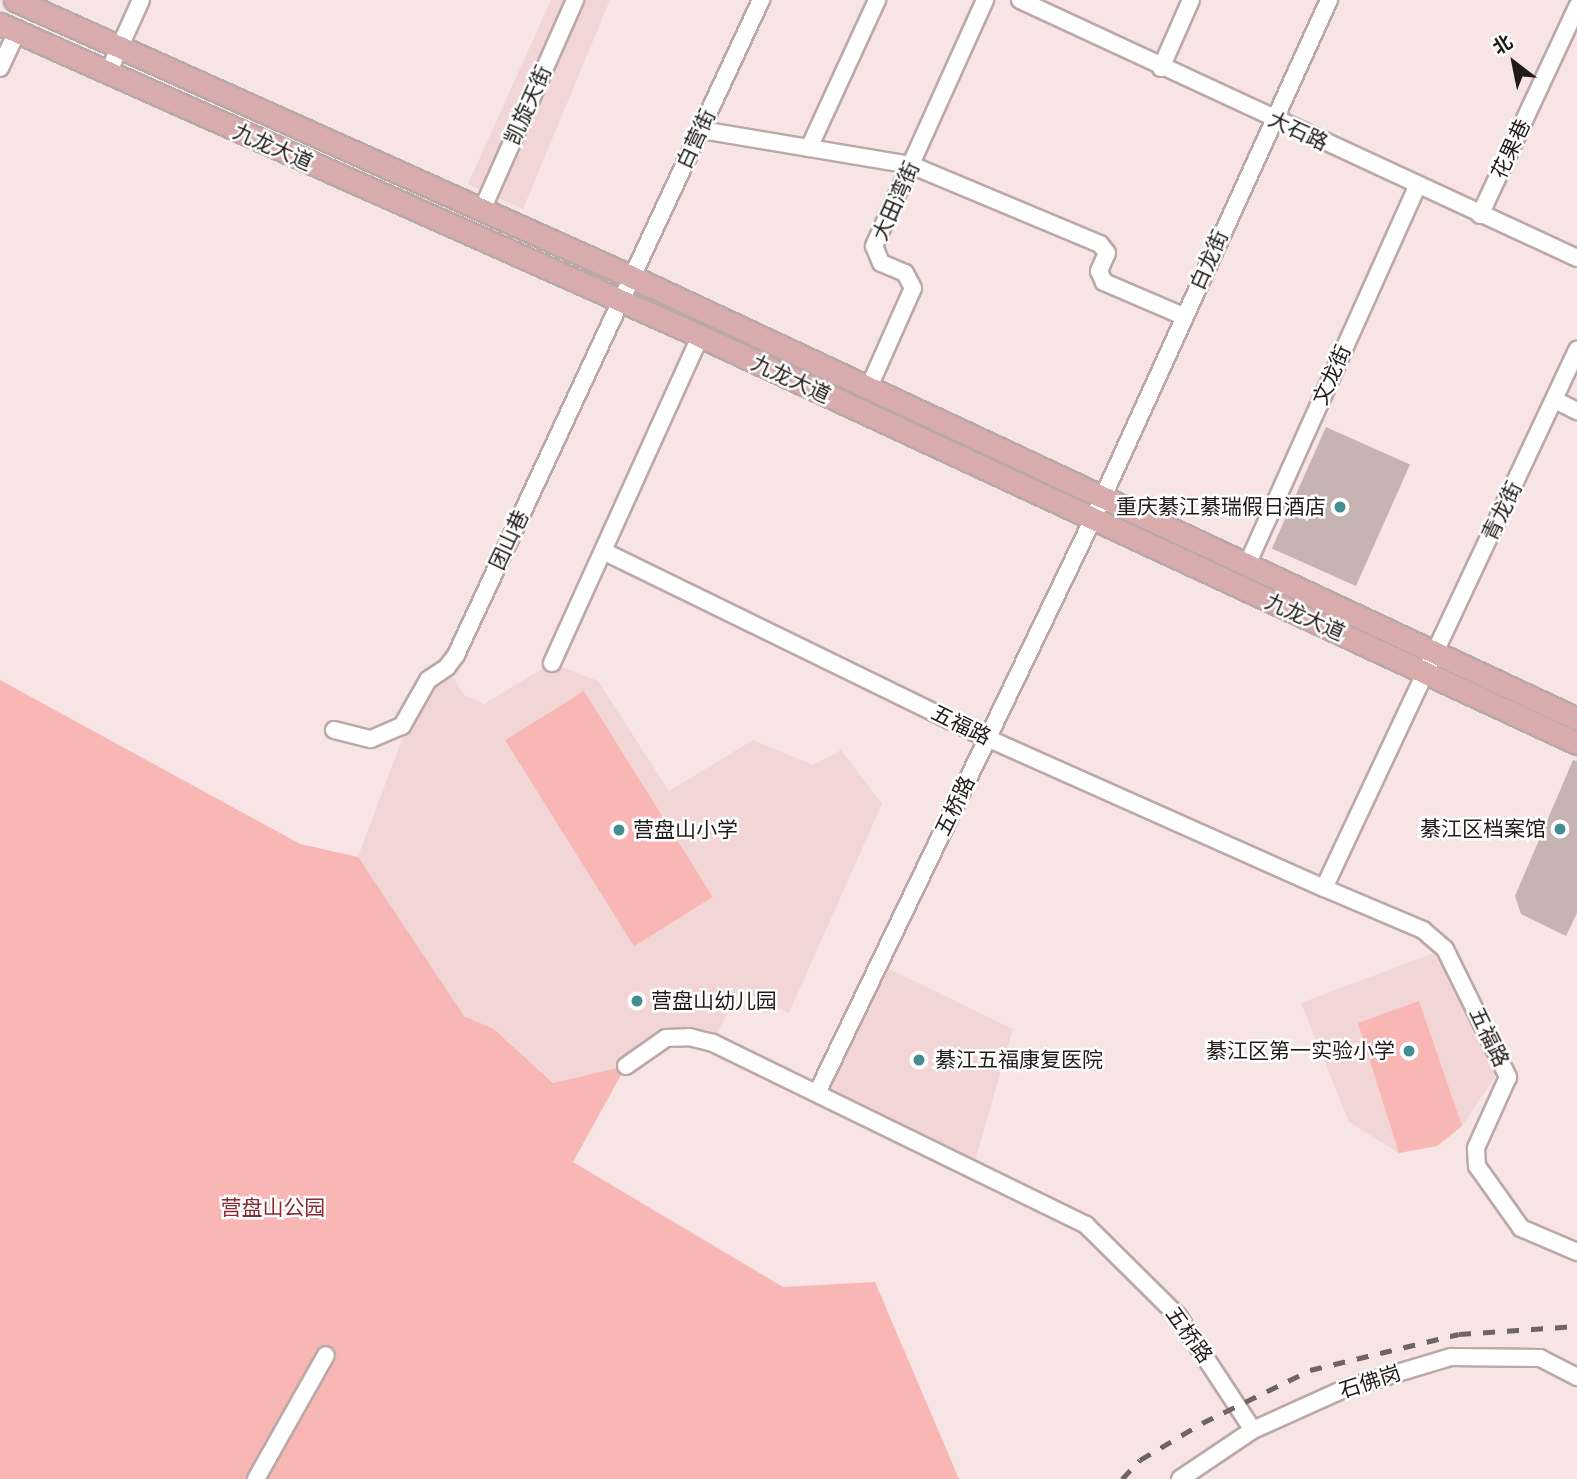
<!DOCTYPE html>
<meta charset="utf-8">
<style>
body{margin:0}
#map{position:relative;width:1577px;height:1479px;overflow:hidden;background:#f7e4e4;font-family:"Nunito Sans","Noto Sans SC",sans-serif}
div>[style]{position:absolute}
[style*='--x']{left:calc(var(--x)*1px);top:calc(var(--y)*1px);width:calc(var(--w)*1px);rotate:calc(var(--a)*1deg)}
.built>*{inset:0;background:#f2d6d6}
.green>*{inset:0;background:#f8b7b5;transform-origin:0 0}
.building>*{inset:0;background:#c6b4b3;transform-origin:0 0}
.roads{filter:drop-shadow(2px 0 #bba9a8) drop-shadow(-2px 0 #bba9a8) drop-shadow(0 2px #bba9a8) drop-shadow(0 -2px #bba9a8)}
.minor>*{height:16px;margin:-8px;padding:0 8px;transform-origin:8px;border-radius:8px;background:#fff}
.major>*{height:21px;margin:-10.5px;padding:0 10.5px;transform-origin:10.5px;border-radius:10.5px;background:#d8acac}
.rail>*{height:4.5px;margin-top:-2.25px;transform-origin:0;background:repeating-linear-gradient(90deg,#6f6464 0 12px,transparent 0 24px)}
.dots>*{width:19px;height:19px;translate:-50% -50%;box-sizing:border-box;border:4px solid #fff;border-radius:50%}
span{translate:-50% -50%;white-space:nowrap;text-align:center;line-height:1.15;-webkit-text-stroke:5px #fff;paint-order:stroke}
.street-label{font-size:21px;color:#211b1b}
.poi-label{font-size:21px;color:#211b1b}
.right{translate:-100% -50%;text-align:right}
.left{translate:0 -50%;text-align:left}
.park-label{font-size:21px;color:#872b31}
.north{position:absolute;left:1479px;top:28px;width:70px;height:70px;-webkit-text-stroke:5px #fff;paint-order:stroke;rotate:328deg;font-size:19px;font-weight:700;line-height:28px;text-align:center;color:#211b1b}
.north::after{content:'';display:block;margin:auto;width:24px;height:32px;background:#211b1b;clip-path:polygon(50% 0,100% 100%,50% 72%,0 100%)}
</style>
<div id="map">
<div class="built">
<div style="clip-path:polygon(551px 0,610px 0,523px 209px,468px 184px)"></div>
<div style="clip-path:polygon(552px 663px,598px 681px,669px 791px,753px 740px,813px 765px,841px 750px,882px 804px,789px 1013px,739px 989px,713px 1043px,666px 1038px,626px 1066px,554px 1083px,494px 1029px,464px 1016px,358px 857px,411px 715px,447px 667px,464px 695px,484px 704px)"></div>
<div style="clip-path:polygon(1445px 949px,1505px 1062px,1462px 1126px,1437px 1146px,1399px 1153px,1349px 1122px,1301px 1003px)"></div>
<div style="clip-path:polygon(879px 964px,1013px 1029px,973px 1168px,818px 1091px)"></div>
</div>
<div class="green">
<div style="clip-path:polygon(0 680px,300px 844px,358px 857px,464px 1016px,494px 1029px,553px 1083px,626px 1066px,573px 1162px,783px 1287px,875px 1282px,959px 1479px,0 1479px)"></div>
<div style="left:584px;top:691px;width:243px;height:93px;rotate:58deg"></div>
<div style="clip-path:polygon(1419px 1001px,1462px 1126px,1437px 1146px,1399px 1153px,1358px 1023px)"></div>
</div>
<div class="building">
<div style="left:1326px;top:427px;width:92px;height:133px;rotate:24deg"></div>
<div style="clip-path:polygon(1573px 760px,1577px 761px,1577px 913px,1566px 936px,1521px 914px,1515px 896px)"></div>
</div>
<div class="roads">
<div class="minor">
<div style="--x:1020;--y:0;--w:614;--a:24.85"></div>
<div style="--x:0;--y:68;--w:40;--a:-65"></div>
<div style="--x:1161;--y:68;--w:74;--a:-66.2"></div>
<div style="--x:108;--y:73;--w:80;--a:-65.7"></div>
<div style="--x:701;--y:130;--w:213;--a:9.5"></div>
<div style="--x:911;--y:165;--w:205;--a:22.7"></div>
<div style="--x:1100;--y:244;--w:11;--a:52"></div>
<div style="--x:1107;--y:253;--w:20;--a:114"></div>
<div style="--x:1099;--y:271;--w:12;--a:66"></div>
<div style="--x:1104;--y:282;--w:86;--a:23.3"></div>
<div style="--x:809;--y:148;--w:163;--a:-65.3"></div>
<div style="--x:482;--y:210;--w:230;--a:-66.1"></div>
<div style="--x:1480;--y:215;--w:230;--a:-65"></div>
<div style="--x:869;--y:387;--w:108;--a:-66"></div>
<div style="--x:913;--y:288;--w:17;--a:-118"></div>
<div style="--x:905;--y:273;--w:26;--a:-157"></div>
<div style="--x:881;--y:263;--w:18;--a:-112"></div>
<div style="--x:874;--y:246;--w:270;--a:-65.7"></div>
<div style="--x:1555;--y:400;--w:25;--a:27"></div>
<div style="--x:603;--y:551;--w:427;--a:26"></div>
<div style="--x:987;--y:738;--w:369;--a:24"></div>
<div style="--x:1324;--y:888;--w:595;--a:-64.81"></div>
<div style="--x:1247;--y:565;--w:415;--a:-65.8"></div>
<div style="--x:552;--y:663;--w:359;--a:-65.6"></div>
<div style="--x:334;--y:730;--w:38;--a:14"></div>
<div style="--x:371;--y:739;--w:34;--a:-23"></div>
<div style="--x:402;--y:726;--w:53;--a:-60.5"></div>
<div style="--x:428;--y:680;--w:23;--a:-34"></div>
<div style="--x:447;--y:667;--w:15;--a:-53"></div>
<div style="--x:456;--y:655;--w:723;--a:-65.03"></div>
<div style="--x:1324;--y:888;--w:108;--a:23"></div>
<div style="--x:1423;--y:930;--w:29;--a:41"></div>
<div style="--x:1445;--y:949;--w:143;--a:63.8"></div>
<div style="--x:1508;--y:1077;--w:78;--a:114.3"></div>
<div style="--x:1476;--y:1148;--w:18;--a:87"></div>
<div style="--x:1477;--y:1166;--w:76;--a:54.6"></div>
<div style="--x:1521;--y:1228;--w:61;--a:23.2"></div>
<div style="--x:626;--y:1066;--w:49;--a:-35"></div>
<div style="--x:666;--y:1038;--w:23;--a:-2"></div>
<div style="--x:689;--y:1037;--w:25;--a:14"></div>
<div style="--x:713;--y:1043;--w:415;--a:26"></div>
<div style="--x:1086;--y:1225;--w:129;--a:44.7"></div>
<div style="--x:1178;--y:1316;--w:136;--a:56.7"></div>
<div style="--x:818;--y:1091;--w:632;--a:-64.33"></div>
<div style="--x:1092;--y:521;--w:572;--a:-65.54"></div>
<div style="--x:256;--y:1479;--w:142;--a:-60.6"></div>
<div style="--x:1180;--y:1479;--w:88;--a:-33.9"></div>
<div style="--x:1253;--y:1430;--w:100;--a:-24.3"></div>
<div style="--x:1344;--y:1389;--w:112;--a:-16.7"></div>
<div style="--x:1451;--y:1357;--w:89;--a:0.6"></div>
<div style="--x:1540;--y:1358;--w:42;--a:27.2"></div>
</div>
<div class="major">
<div style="--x:15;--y:0;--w:674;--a:24.17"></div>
<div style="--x:630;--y:276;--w:1045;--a:25.07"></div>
<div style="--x:0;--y:24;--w:766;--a:24.02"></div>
<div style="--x:700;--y:336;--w:967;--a:24.9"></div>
</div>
</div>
<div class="rail">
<div style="--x:1122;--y:1479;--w:26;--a:-47"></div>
<div style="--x:1140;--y:1460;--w:72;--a:-30.8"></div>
<div style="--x:1202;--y:1423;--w:120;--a:-26.1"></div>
<div style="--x:1310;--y:1370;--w:153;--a:-13.6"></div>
<div style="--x:1459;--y:1334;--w:118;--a:-3.9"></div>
</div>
<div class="dots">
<div style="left:1340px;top:507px;background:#458d91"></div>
<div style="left:1560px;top:829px;background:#458d91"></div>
<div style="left:619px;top:830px;background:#458d91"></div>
<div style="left:637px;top:1001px;background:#458d91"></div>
<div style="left:1409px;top:1051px;background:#458d91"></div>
<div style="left:919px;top:1060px;background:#458d91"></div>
</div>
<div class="street-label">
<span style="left:528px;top:105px;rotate:-66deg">凯旋天街</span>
<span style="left:1298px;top:131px;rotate:25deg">大石路</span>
<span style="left:696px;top:139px;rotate:-65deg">白营街</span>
<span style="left:273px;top:147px;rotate:24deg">九龙大道</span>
<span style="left:1511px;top:149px;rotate:-65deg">花果巷</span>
<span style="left:896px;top:201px;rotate:-66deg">大田湾街</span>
<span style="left:1209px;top:260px;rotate:-66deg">白龙街</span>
<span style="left:1332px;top:375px;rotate:-66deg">文龙街</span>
<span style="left:791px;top:379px;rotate:25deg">九龙大道</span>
<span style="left:1502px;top:511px;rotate:-64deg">青龙街</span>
<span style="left:509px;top:540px;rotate:-65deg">团山巷</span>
<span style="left:1305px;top:617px;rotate:24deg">九龙大道</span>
<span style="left:961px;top:725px;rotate:26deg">五福路</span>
<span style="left:955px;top:806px;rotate:-64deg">五桥路</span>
<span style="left:1489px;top:1037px;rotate:64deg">五福路</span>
<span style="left:1189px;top:1335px;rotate:54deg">五桥路</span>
<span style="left:1370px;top:1382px;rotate:-18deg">石佛岗</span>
</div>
<div class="poi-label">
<span class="right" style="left:1326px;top:507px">重庆綦江綦瑞假日酒店</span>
<span class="right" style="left:1546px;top:829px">綦江区档案馆</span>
<span class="left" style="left:633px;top:830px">营盘山小学</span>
<span class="left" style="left:651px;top:1001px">营盘山幼儿园</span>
<span class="right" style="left:1395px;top:1051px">綦江区第一实验小学</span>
<span class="left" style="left:935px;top:1060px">綦江五福康复医院</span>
</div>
<div class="park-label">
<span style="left:273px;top:1208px">营盘山公园</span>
</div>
<div class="north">北</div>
</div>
